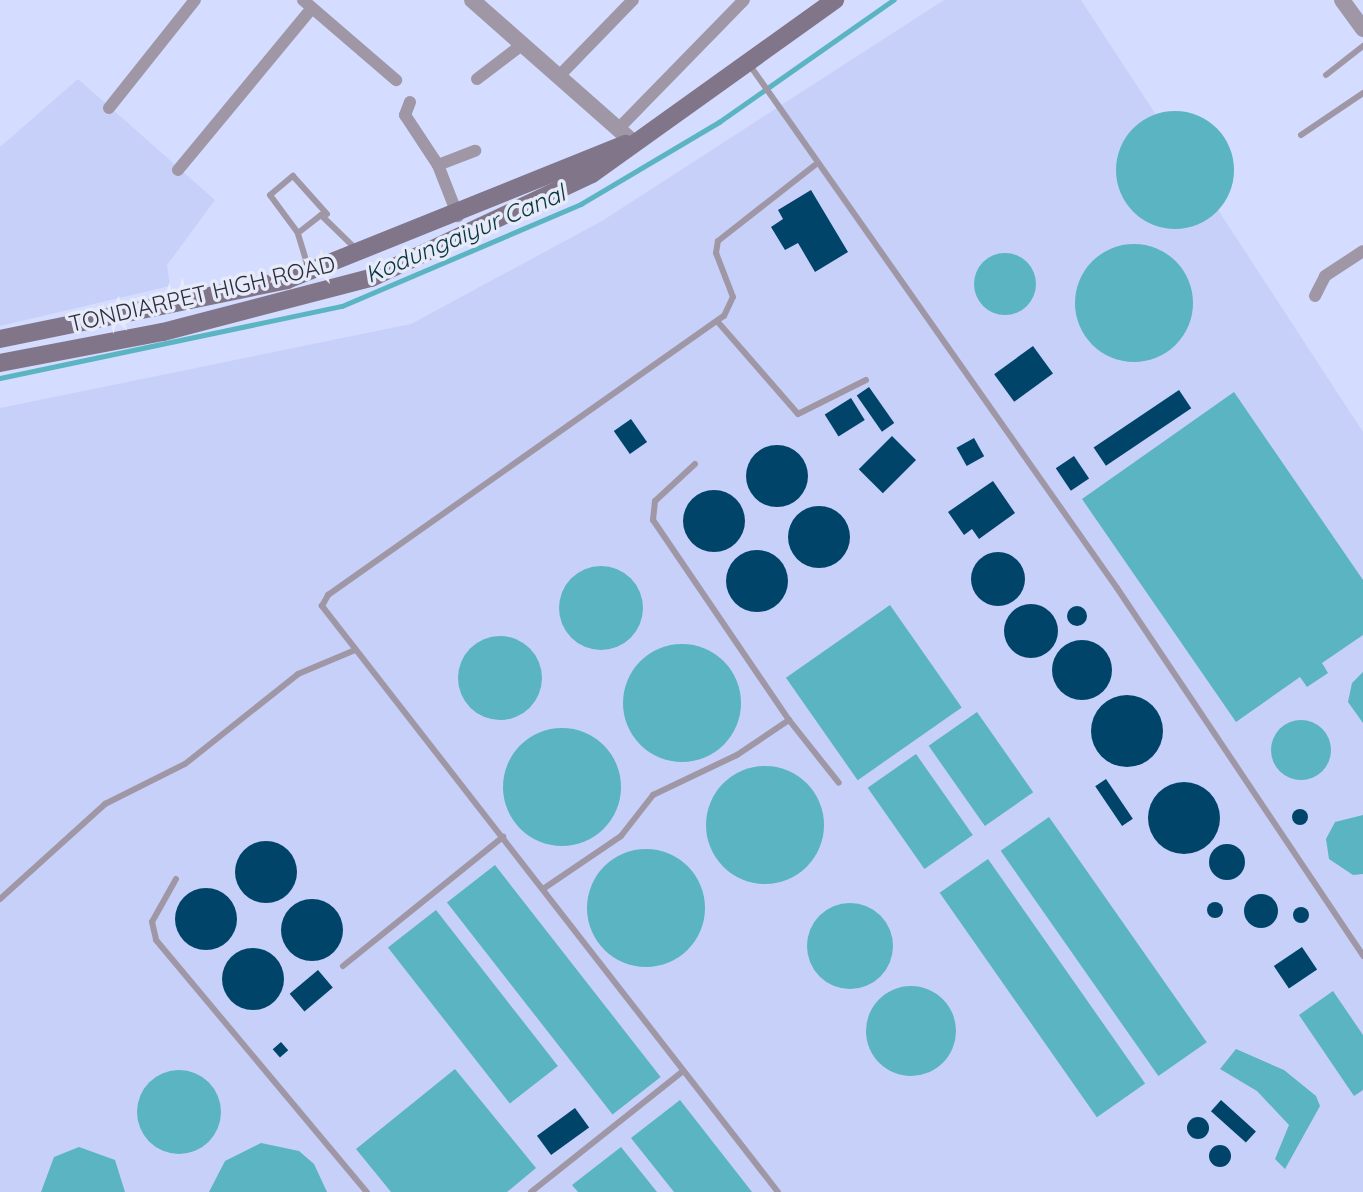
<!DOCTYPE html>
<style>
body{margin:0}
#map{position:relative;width:1363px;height:1192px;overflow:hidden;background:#d4dcff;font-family:Quicksand,sans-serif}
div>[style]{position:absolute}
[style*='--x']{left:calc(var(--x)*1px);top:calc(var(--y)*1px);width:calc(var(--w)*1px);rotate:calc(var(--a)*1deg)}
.built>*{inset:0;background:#c7d0f9}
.water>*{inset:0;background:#5ab4c1;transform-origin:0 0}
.round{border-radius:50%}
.stream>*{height:4.5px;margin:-2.25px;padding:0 2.25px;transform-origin:2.25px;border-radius:2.25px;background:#5ab4c1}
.building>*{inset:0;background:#00446a;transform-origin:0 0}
.service>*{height:6px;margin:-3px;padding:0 3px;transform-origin:3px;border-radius:3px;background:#9f97a5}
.minor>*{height:12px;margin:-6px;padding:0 6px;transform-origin:6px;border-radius:6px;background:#9f97a5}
.tertiary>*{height:16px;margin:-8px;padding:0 8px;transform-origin:8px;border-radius:8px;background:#9f97a5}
.secondary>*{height:18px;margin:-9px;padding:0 9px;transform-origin:9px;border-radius:9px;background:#807589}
span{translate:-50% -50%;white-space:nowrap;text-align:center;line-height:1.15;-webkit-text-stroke:7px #e7eaf9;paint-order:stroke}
.street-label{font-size:23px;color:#2c2e3c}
.water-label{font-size:24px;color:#08353b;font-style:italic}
</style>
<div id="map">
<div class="built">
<div style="clip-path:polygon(944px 0,1081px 0,1363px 432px,1363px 1192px,0 1192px,0 408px,411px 324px,602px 221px)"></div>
<div style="clip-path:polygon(78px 79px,215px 200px,167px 265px,170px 286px,0 326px,0 147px)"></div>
</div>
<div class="water">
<div class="round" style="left:1116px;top:111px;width:118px;height:118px"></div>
<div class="round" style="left:1075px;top:244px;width:118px;height:118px"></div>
<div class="round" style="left:974px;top:253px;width:62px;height:62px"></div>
<div style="clip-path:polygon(1234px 392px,1363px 580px,1363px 635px,1322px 663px,1328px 673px,1307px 687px,1300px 677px,1236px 722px,1082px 499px)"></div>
<div class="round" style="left:559px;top:566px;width:84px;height:84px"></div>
<div style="left:890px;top:605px;width:125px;height:127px;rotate:55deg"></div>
<div class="round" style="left:458px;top:636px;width:84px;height:84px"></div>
<div class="round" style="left:623px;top:644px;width:118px;height:118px"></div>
<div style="clip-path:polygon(1363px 672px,1363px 723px,1348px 702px,1352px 683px)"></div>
<div style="left:977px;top:712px;width:98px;height:59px;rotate:55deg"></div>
<div class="round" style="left:1271px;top:720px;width:60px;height:60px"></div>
<div class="round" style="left:503px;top:728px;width:118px;height:118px"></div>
<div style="left:916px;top:754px;width:99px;height:59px;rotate:55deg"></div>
<div class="round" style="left:706px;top:766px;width:118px;height:118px"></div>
<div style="clip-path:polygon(1363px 815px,1363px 874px,1353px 875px,1329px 859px,1326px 839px,1335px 822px)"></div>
<div style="left:1049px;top:817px;width:275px;height:59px;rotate:55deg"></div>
<div class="round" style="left:587px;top:849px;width:118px;height:118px"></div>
<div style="left:988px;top:859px;width:274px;height:59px;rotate:55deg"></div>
<div style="left:495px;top:865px;width:269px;height:61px;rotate:52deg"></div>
<div class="round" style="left:807px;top:903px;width:86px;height:86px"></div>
<div style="left:436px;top:910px;width:198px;height:61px;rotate:52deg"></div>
<div class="round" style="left:866px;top:986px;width:90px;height:90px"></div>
<div style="clip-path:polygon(1333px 991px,1363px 1035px,1363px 1090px,1354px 1096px,1299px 1015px)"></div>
<div style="clip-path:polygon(1236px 1049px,1284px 1070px,1316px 1096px,1320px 1106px,1285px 1169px,1275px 1159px,1289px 1125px,1257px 1091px,1220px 1069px)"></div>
<div style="clip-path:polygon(455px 1069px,536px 1168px,507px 1192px,391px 1192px,356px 1149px)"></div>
<div class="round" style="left:137px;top:1070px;width:84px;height:84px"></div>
<div style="clip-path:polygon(680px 1100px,752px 1192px,674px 1192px,631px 1138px)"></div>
<div style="clip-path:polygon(261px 1143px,299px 1151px,314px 1164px,327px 1192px,209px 1192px,225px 1161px)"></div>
<div style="clip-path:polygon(79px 1147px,115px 1160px,125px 1192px,41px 1192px,54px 1157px)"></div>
<div style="clip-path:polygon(621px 1147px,657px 1192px,578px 1192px,572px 1185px)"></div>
</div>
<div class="stream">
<div style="--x:0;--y:378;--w:349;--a:-11.9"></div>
<div style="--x:342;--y:306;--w:260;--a:-23.1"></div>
<div style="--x:581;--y:204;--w:161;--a:-30.7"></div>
<div style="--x:719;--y:122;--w:213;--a:-35"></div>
</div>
<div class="building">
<div style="clip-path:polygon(811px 190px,848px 252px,815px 272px,798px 243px,785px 250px,771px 227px,783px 219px,778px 210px)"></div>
<div style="left:1033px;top:346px;width:34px;height:48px;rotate:54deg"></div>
<div style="left:869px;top:387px;width:44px;height:15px;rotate:55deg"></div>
<div style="left:1179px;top:390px;width:22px;height:103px;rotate:56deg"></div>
<div style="left:851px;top:398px;width:26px;height:31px;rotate:58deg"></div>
<div style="left:631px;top:419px;width:28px;height:21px;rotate:55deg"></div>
<div style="left:892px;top:436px;width:34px;height:47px;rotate:45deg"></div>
<div style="left:974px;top:438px;width:21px;height:20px;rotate:61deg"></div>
<div class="round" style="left:746px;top:445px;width:62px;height:62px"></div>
<div style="left:1074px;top:456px;width:27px;height:22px;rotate:56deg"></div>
<div style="clip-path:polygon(993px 481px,1015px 513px,979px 539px,972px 529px,964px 535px,948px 512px)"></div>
<div class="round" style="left:683px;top:490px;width:62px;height:62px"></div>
<div class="round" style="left:788px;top:506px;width:62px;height:62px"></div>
<div class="round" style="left:726px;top:550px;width:62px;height:62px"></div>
<div class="round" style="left:971px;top:552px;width:54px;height:54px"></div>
<div class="round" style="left:1004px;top:604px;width:54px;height:54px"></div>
<div class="round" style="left:1067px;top:606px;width:20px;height:20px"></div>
<div class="round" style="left:1052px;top:640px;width:60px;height:60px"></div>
<div class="round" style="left:1091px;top:695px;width:72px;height:72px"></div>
<div style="left:1106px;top:779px;width:48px;height:13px;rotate:56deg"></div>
<div class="round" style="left:1148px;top:782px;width:72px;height:72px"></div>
<div class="round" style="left:1292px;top:809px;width:16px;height:16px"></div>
<div class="round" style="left:235px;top:841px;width:62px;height:62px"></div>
<div class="round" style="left:1209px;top:844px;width:36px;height:36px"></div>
<div class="round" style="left:175px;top:888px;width:62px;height:62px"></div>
<div class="round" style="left:1244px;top:894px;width:34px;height:34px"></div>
<div class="round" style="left:281px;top:899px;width:62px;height:62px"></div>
<div class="round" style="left:1207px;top:902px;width:16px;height:16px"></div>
<div class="round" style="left:1293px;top:907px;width:16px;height:16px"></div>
<div style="left:1302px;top:947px;width:27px;height:34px;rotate:56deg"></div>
<div class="round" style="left:222px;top:948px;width:62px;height:62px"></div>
<div style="left:318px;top:970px;width:23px;height:37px;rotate:50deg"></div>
<div style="left:281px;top:1042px;width:11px;height:11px;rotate:49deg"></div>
<div style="left:1221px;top:1100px;width:47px;height:15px;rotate:42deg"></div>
<div style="left:575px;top:1108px;width:24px;height:47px;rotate:54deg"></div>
<div class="round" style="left:1187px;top:1117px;width:22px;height:22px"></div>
<div class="round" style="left:1209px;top:1145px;width:22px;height:22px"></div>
</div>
<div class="service">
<div style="--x:749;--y:64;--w:640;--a:54.92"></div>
<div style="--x:1117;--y:588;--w:443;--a:56.2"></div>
<div style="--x:1326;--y:75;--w:47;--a:-38.1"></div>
<div style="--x:1301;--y:135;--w:75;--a:-34.1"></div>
<div style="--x:298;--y:233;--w:47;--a:-126.4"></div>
<div style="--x:270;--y:195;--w:30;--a:-40"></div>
<div style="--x:293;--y:176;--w:51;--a:48.2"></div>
<div style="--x:309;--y:270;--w:39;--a:-107"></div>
<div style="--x:298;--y:233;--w:29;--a:-38"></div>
<div style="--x:321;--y:215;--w:50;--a:44.2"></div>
<div style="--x:717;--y:321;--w:123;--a:48.9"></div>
<div style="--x:798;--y:414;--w:76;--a:-26.6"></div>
<div style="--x:695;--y:464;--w:54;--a:137.2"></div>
<div style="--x:655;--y:501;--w:19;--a:96"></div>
<div style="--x:653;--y:520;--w:242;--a:55.8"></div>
<div style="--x:176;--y:879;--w:49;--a:119.2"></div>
<div style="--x:152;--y:922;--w:18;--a:77"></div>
<div style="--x:156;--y:940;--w:329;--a:50.1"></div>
<div style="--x:543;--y:889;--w:94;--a:-34.2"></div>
<div style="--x:621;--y:836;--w:52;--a:-52"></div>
<div style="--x:653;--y:795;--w:93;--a:-25.5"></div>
<div style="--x:737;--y:755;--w:63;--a:-33.9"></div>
<div style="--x:789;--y:720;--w:80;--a:51.6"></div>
<div style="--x:0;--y:899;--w:142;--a:-42.1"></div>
<div style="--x:105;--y:804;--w:89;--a:-26.6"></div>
<div style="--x:185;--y:764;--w:144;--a:-38.5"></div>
<div style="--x:298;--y:674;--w:60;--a:-22.7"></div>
<div style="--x:343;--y:966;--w:206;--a:-38.9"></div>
<div style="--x:531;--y:1192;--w:193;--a:-38.5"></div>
<div style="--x:778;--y:1192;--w:743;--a:-127.89"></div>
<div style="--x:322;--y:606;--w:13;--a:-61"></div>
<div style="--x:328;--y:595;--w:484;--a:-35.2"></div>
<div style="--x:724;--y:316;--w:21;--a:-65"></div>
<div style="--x:733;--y:297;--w:47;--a:-111.1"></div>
<div style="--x:716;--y:253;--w:12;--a:-81"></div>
<div style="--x:718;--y:241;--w:123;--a:-38.1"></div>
</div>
<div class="minor">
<div style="--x:303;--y:0;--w:123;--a:40.7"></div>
<div style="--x:561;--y:74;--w:103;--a:-45.8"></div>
<div style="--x:477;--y:79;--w:58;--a:-37.3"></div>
<div style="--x:410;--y:102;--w:14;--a:111"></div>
<div style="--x:405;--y:115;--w:60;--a:56.6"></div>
<div style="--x:438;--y:165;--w:55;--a:68.6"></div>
<div style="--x:109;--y:108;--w:138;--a:-51.5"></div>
<div style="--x:621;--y:126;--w:176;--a:-45.7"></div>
<div style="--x:438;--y:165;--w:40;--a:-21"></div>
<div style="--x:178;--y:170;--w:210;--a:-50.4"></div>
<div style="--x:1315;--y:296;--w:22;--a:-63"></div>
<div style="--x:1325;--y:276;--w:45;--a:-33.3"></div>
</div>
<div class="tertiary">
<div style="--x:472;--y:0;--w:215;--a:41.4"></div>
<div style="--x:1342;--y:0;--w:36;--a:54"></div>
</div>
<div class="secondary">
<div style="--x:0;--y:339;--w:293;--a:-11.6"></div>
<div style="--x:287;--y:280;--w:365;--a:-21.9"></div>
<div style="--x:0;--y:363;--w:166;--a:-10.8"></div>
<div style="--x:163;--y:332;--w:215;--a:-14.6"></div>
<div style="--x:371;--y:278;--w:244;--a:-25.2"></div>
<div style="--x:592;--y:174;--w:299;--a:-35.6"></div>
</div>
<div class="street-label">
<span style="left:202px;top:294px;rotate:-13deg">TONDIARPET HIGH ROAD</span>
</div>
<div class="water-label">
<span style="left:465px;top:234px;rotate:-23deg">Kodungaiyur Canal</span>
</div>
</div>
